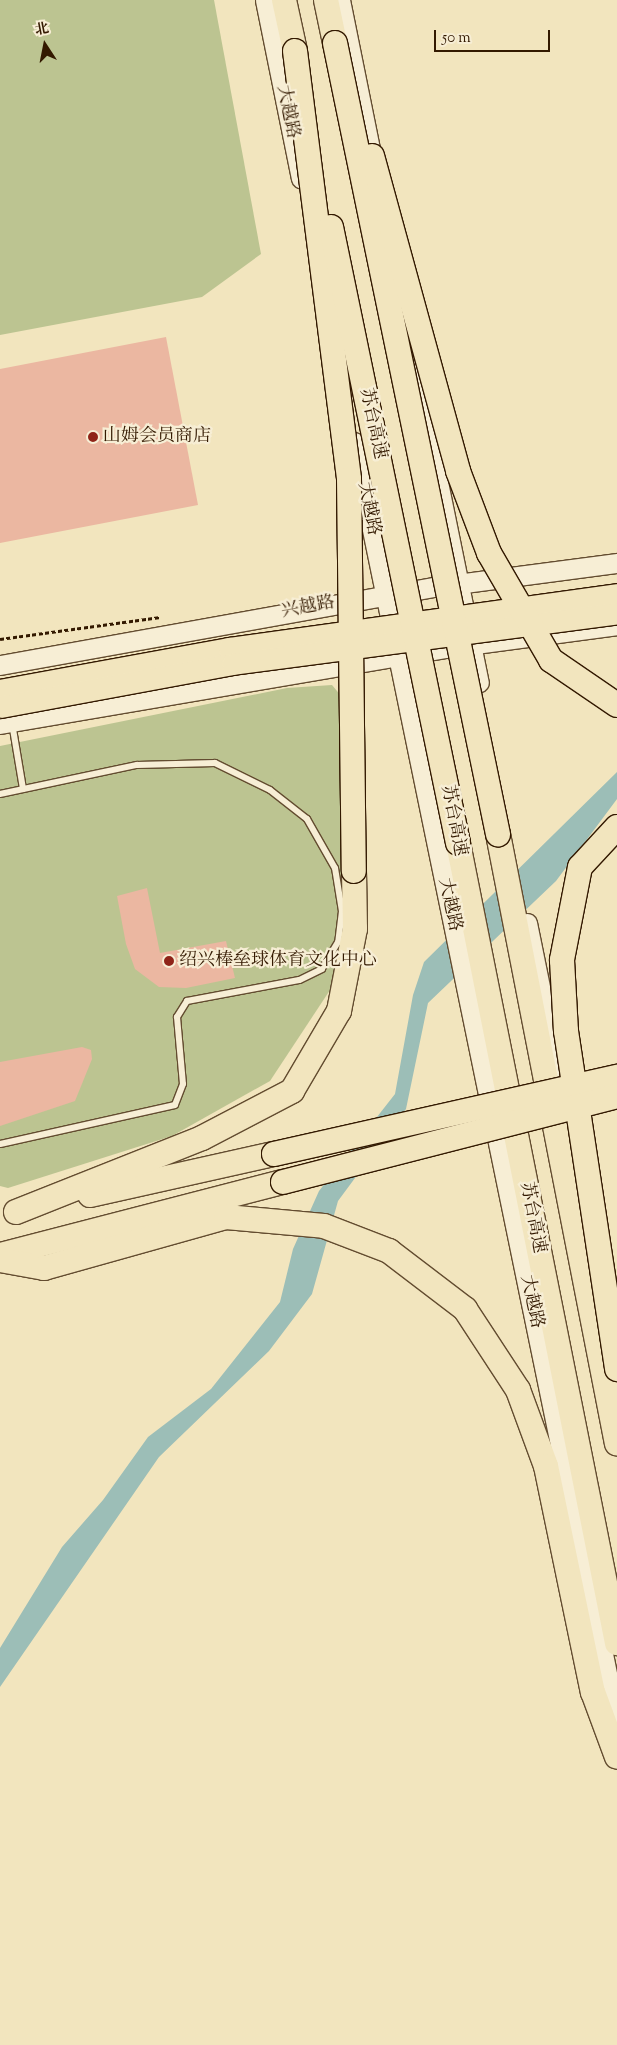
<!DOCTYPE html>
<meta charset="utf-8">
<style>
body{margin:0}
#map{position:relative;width:617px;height:2045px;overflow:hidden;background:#f2e5be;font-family:"Sorts Mill Goudy","Noto Serif SC",serif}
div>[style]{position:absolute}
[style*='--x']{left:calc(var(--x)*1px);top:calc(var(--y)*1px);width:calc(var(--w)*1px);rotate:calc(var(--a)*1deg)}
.green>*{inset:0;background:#bcc491}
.water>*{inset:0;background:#9cbeb7}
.building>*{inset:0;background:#ebb7a1}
.path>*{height:2.5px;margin-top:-1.25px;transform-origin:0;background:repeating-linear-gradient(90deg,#331900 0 4px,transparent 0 6.5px)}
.roads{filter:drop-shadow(1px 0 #634c30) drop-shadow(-1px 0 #634c30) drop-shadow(0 1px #634c30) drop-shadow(0 -1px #634c30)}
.service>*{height:6px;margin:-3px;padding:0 3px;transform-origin:3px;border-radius:3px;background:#f7eed5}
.secondary>*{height:19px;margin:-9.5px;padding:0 9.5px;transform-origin:9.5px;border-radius:9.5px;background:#f7eed5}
.motorway>*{height:24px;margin:-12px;padding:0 12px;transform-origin:12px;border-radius:12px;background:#f2e5be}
.bridges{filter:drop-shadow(1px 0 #331900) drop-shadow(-1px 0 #331900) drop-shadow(0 1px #331900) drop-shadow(0 -1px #331900)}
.trunk-bridge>*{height:21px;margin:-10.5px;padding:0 10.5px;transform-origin:10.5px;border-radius:10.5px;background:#f2e5be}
.motorway-bridge>*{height:24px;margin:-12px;padding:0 12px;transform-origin:12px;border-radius:12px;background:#f2e5be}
.dots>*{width:14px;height:14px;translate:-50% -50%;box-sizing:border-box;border:2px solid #f7eed5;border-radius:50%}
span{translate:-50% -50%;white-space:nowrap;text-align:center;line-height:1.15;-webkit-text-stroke:4.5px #f7eed5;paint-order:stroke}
.street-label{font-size:18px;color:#331900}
.poi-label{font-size:18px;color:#331900}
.left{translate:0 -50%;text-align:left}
.north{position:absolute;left:20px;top:20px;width:50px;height:50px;-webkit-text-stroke:4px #f7eed5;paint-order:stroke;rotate:349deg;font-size:14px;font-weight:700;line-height:20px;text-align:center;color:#331900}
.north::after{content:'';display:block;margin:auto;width:18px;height:22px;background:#331900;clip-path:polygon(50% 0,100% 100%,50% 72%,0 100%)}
.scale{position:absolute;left:434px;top:30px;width:116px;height:22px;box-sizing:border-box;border:2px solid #331900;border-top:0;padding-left:6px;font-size:15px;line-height:18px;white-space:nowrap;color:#331900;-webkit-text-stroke:4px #f7eed5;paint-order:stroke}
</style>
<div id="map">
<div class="green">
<div style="clip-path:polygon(0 0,214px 0,261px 254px,202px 297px,0 335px)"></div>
<div style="clip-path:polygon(332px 685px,342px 697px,346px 935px,332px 987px,270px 1081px,172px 1136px,8px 1188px,0 1186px,0 746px,287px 688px)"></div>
</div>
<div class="water">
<div style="clip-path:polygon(617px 772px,617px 799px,556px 881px,428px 1003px,406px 1109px,338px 1201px,312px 1294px,269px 1351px,159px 1457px,0 1687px,0 1648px,62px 1547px,103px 1500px,148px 1437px,211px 1389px,280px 1302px,293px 1249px,319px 1191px,395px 1094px,413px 995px,424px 962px)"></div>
</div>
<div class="building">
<div style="clip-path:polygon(166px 337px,198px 505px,0 543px,0 369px)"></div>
<div style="clip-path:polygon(147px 888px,160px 953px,226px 941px,235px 978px,186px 988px,159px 987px,135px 969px,126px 944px,117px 896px)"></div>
<div style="clip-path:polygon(82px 1047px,91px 1050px,92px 1059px,75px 1101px,0 1126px,0 1062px)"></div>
</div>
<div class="path">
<div style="--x:0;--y:639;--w:162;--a:-7.8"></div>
</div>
<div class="roads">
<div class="service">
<div style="--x:12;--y:723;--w:67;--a:80.5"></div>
<div style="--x:0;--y:794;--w:140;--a:-12"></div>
<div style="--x:137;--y:765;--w:78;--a:-1.5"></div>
<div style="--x:215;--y:763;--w:61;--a:26.1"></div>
<div style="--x:270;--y:790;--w:47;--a:38.1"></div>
<div style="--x:307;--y:819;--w:56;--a:60.3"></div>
<div style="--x:335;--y:868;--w:44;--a:80.8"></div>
<div style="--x:342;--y:911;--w:31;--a:97"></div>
<div style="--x:338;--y:942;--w:31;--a:121"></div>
<div style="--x:322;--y:969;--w:25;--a:154"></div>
<div style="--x:299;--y:980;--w:114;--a:169.4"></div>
<div style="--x:187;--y:1001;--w:19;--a:122"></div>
<div style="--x:177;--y:1017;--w:67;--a:84.9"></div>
<div style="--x:183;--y:1084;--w:22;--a:111"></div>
<div style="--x:175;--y:1105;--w:179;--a:167.4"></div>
</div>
<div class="secondary">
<div style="--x:265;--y:0;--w:182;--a:78.6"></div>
<div style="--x:340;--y:0;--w:171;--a:78.6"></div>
<div style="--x:402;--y:305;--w:385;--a:78.5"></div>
<div style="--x:354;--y:442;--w:1307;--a:78.39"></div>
<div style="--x:0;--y:665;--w:441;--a:-10.2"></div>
<div style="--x:434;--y:587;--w:185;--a:-7.5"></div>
<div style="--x:0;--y:724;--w:451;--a:-9.7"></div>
<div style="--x:445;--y:648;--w:174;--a:-7.6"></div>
<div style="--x:527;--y:923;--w:232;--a:78.5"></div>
</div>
<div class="motorway">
<div style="--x:284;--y:0;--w:52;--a:77.8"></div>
<div style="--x:326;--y:0;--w:44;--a:78.2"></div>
<div style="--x:498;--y:834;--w:621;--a:78.96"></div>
<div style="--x:458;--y:843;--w:816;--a:78.76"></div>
<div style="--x:90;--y:1195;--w:189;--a:-12.6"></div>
<div style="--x:16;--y:1212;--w:200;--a:-21.7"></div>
<div style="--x:202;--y:1138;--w:102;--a:-27.6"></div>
<div style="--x:292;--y:1091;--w:93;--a:-59.6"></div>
<div style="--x:339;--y:1011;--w:84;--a:-79"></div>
<div style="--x:355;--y:929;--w:58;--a:-91"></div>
<div style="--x:0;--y:1255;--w:292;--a:-14.5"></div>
<div style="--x:0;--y:1260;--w:45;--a:10.3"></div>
<div style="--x:44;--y:1268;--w:189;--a:-15.7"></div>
<div style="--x:226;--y:1217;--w:98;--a:5.2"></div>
<div style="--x:324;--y:1226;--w:70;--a:21"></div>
<div style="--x:389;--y:1251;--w:96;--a:37.3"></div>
<div style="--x:465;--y:1309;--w:97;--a:56.8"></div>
<div style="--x:518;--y:1390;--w:81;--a:69.8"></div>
<div style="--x:546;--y:1466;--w:231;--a:78.3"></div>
<div style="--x:593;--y:1692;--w:69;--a:69.7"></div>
</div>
</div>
<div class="bridges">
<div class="trunk-bridge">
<div style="--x:0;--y:690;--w:233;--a:-10.4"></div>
<div style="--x:229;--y:648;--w:392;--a:-7.9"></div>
<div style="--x:0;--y:707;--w:236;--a:-10.5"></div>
<div style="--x:232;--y:664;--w:388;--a:-7.5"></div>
</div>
<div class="motorway-bridge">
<div style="--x:335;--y:43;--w:808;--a:78.36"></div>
<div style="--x:295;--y:51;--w:431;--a:82.8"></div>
<div style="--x:349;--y:479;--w:392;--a:89.3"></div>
<div style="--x:372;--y:156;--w:327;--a:74.7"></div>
<div style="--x:458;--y:471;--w:88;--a:69.3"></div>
<div style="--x:489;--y:553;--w:124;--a:59.9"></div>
<div style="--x:551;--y:660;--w:80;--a:34.3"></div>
<div style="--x:331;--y:227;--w:629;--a:78.35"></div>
<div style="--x:617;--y:827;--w:54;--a:132.8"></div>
<div style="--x:580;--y:867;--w:95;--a:101"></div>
<div style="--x:562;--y:960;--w:71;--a:86.8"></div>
<div style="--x:566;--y:1031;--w:342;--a:81.4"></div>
<div style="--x:274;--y:1154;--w:352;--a:-12.7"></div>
<div style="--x:283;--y:1182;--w:345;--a:-14.4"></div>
</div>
</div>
<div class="dots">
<div style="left:93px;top:437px;background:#8f2418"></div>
<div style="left:169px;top:961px;background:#8f2418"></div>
</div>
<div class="street-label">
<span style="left:287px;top:112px;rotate:79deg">大越路</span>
<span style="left:372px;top:424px;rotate:78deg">苏台高速</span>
<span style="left:368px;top:509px;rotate:79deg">大越路</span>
<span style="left:308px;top:608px;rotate:-10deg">兴越路</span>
<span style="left:453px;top:821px;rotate:79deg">苏台高速</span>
<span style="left:449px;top:905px;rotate:78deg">大越路</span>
<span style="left:532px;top:1218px;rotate:79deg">苏台高速</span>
<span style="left:531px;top:1302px;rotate:78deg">大越路</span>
</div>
<div class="poi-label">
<span class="left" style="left:103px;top:437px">山姆会员商店</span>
<span class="left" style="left:179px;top:961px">绍兴棒垒球体育文化中心</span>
</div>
<div class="north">北</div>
<div class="scale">50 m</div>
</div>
